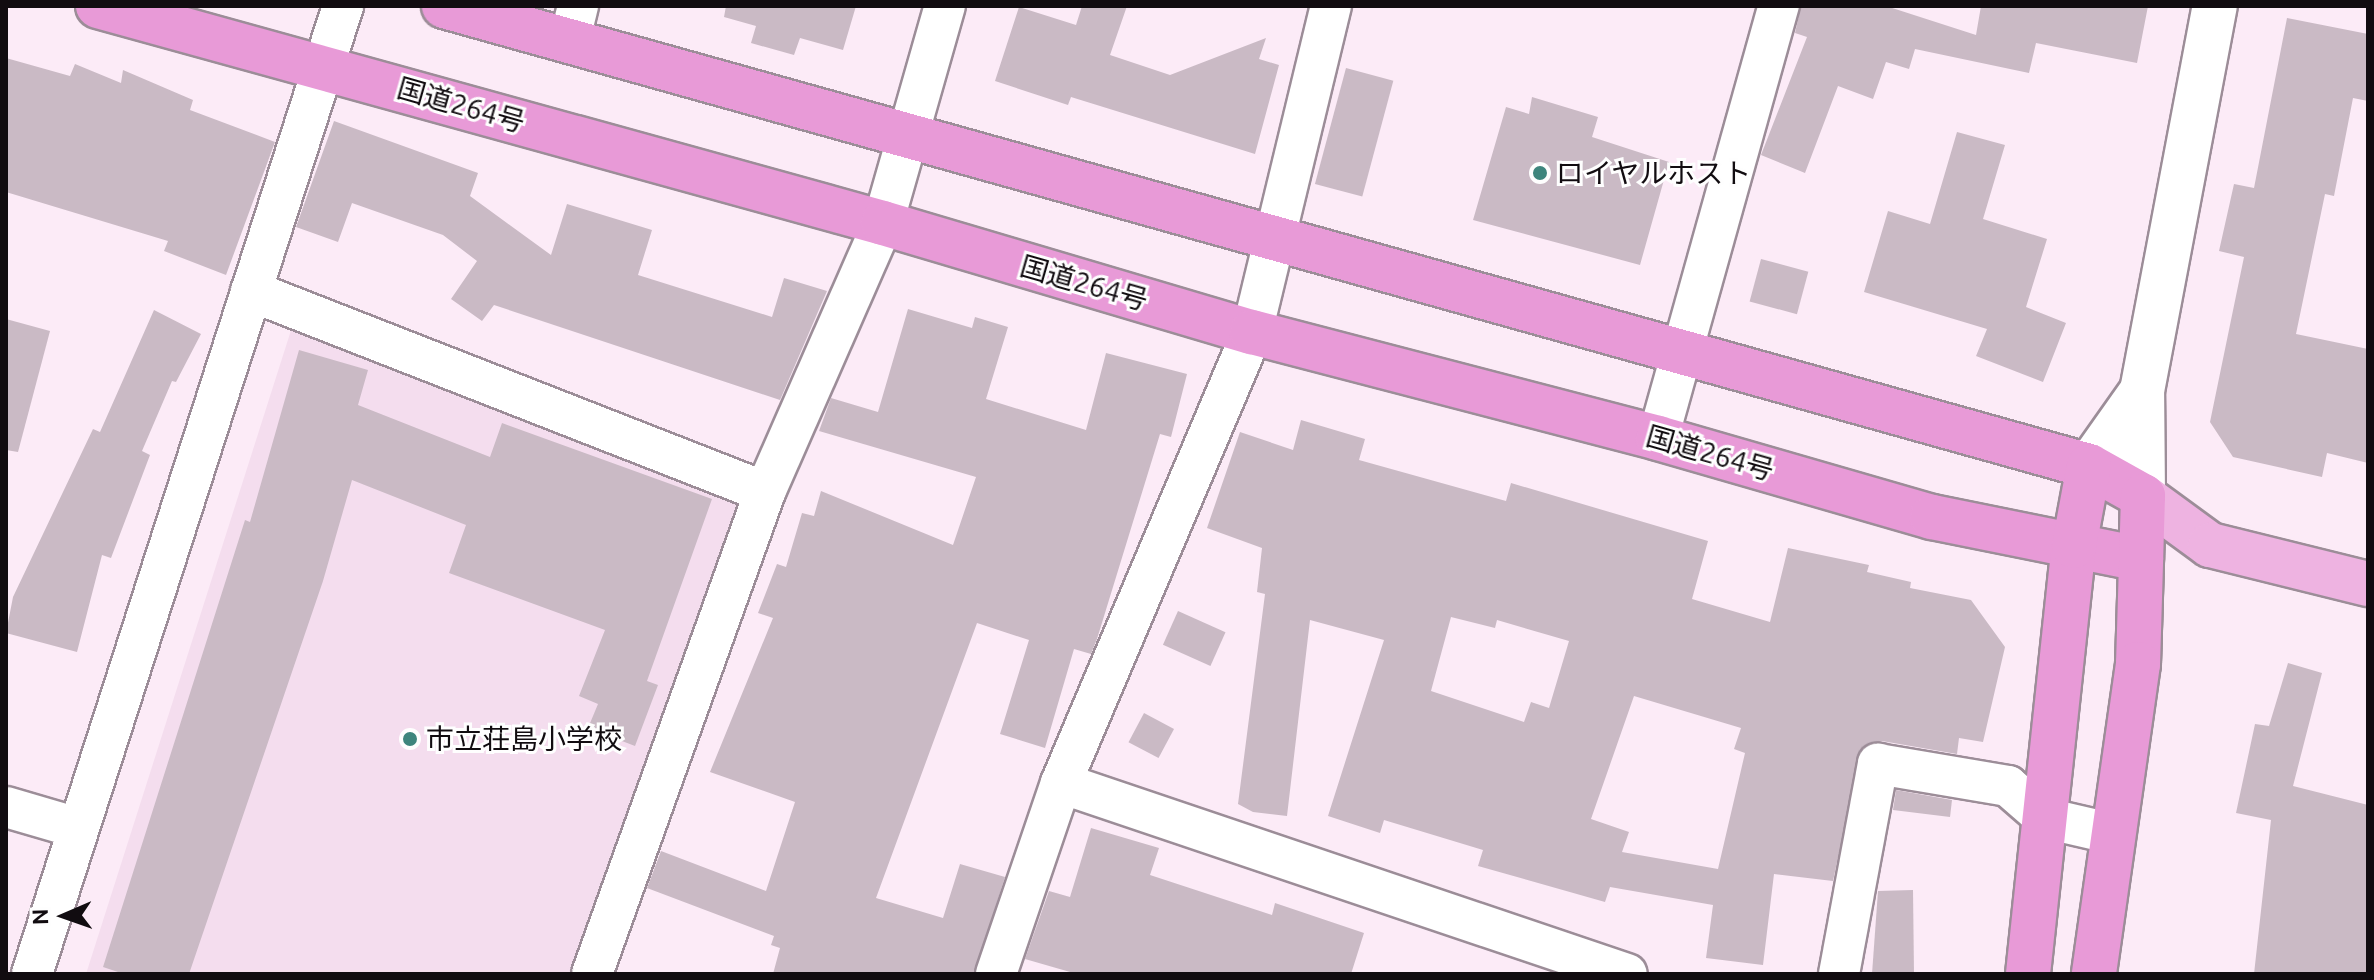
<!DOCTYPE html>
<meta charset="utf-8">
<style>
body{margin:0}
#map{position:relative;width:2374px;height:980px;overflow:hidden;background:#fcebf7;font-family:Ubuntu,"Noto Sans JP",sans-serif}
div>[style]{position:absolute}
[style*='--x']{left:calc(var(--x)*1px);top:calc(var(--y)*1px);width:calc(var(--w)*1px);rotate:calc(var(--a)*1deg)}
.built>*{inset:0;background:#f4ddee}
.building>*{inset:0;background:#cabac5;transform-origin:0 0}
.roads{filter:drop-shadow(2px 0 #9c8d98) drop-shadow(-2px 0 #9c8d98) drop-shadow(0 2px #9c8d98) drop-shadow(0 -2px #9c8d98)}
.minor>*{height:40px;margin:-20px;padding:0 20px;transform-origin:20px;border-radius:20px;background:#fff}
.tertiary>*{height:44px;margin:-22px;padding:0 22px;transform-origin:22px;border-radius:22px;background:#fff}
.primary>*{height:44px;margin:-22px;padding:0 22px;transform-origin:22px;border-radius:22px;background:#eeb3e1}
.trunk>*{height:44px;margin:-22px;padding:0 22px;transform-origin:22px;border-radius:22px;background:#e89ad7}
.dots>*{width:22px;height:22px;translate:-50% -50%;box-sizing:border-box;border:4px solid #fefefe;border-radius:50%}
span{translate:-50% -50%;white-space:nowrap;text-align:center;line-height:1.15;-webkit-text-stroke:6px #fefefe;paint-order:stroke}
.street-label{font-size:28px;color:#110c10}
.poi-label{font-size:28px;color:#110c10}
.left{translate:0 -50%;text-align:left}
.frame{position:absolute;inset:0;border:8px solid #110c10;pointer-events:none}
.north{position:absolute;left:24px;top:876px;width:80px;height:80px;-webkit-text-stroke:6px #fefefe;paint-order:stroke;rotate:268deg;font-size:22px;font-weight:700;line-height:32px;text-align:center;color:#110c10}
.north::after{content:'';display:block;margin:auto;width:28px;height:36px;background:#110c10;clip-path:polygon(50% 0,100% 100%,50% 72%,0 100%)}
</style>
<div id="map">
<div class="built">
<div style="clip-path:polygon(293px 324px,746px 504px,571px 974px,86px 974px)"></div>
</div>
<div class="building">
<div style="clip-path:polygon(726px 6px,856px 6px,843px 50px,800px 38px,794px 55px,751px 43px,756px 26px,724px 17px)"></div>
<div style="clip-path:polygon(1082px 6px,1127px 6px,1110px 55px,1170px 75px,1266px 38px,1259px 59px,1279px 65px,1255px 154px,1071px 97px,1068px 105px,995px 81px,1019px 7px,1076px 25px)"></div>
<div style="clip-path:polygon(1801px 6px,1886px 6px,1976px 35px,1981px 6px,2148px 6px,2137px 63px,2036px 43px,2029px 73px,1915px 49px,1909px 69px,1886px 62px,1873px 99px,1838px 86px,1805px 173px,1761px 155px,1807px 37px,1795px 33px)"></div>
<div style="clip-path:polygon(2287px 18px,2368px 34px,2368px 101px,2353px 98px,2334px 196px,2325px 194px,2296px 334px,2368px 349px,2368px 463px,2327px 453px,2322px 477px,2233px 457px,2210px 422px,2244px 257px,2219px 251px,2234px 184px,2254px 188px)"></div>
<div style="clip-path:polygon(6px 58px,70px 76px,75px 64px,121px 83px,123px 70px,193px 100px,190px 110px,275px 142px,226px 275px,164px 251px,168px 241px,6px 192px)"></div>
<div style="left:1346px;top:68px;width:49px;height:120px;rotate:15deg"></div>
<div style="clip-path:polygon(1532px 97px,1598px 117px,1592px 137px,1669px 162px,1640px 265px,1473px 220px,1506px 107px,1529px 114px)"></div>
<div style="clip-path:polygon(334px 121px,478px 173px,470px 196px,551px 255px,567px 204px,652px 230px,638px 275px,772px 317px,784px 278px,827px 291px,780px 400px,494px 305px,482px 321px,451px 299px,477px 261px,443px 235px,352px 203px,338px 242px,296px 227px)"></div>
<div style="clip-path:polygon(1957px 132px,2005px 145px,1983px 219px,2047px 239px,2026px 307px,2066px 323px,2043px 382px,1976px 356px,1987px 329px,1864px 292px,1888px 211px,1930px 224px)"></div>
<div style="left:1761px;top:259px;width:49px;height:44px;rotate:15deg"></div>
<div style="clip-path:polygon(908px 309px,972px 328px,975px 317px,1008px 327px,986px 399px,1086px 430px,1106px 353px,1187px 374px,1171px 437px,1160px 434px,1097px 639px,1091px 654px,1074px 649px,1045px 748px,1000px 734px,1029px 640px,977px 623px,876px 898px,943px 918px,960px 864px,1005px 877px,974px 974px,773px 974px,780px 948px,771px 945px,774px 936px,647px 888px,661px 851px,766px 891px,795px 802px,710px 772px,773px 618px,758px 613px,777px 564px,786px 567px,802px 513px,814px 516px,821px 491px,953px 545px,976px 477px,819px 431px,831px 398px,878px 412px)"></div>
<div style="clip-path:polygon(154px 310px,201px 334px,176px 382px,172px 381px,142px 451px,150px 455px,111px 558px,102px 555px,77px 652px,6px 633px,13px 597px,93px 429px,100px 432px)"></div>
<div style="clip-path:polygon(6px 319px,50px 331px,18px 452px,6px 450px)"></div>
<div style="clip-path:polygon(299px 350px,368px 370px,358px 405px,490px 457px,502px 423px,712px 499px,647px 681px,658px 685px,635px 746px,588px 728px,598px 704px,579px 696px,605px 630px,449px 573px,466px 525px,352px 480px,323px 581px,189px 974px,124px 974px,103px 967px,245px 520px,250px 522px)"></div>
<div style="clip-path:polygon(evenodd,1301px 420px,1365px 439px,1359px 460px,1506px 501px,1511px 483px,1708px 541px,1692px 599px,1770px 622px,1788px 548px,1869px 565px,1867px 572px,1911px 582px,1910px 588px,1971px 600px,2005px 647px,1983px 742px,1959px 738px,1957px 754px,1882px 741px,1861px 749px,1833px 881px,1774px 874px,1763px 965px,1706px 958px,1713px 905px,1610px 887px,1605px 902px,1478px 866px,1483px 850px,1384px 820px,1380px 833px,1328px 816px,1384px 640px,1310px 620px,1287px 816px,1253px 812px,1238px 804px,1265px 594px,1257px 592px,1262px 548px,1207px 528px,1240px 432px,1293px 450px,1301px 420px,1451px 617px,1495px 628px,1497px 620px,1569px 641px,1549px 708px,1531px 702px,1524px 722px,1431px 691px,1451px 617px,1301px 420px,1634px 696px,1741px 728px,1734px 749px,1745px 753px,1718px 869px,1622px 852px,1629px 832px,1591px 819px,1634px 696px)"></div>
<div style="left:1178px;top:611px;width:52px;height:37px;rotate:24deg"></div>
<div style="clip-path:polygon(2288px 663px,2322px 673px,2293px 786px,2368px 805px,2368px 974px,2254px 974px,2271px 820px,2236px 813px,2255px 724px,2269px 726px)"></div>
<div style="left:1144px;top:713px;width:34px;height:33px;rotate:28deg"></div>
<div style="clip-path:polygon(1896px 790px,1952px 800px,1950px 817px,1893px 810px)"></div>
<div style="clip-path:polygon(1091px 828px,1159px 848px,1150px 875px,1272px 915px,1275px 903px,1364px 933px,1351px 974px,1077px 974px,1025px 959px,1049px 891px,1070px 897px)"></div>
<div style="clip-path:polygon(1913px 890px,1914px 974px,1872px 974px,1878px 891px)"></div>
</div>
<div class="roads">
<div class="minor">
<div style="--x:569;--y:42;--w:37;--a:-76"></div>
<div style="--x:251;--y:291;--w:552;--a:21.36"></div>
<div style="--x:1658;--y:438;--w:449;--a:-74.4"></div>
<div style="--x:1061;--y:783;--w:597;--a:18.65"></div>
<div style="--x:6;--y:807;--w:75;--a:16.3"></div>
<div style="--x:32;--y:974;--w:1017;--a:-72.19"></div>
<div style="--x:592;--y:974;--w:512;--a:-70.26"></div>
<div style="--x:765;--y:492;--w:294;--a:-66.3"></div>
<div style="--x:883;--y:223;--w:226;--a:-74.1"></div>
<div style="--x:996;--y:974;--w:202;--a:-71.2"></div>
<div style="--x:1061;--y:783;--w:490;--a:-67"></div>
<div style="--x:1252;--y:332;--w:335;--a:-76.4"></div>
<div style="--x:1839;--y:974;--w:214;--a:-79.5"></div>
<div style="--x:1878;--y:764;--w:132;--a:9.6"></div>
<div style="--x:2008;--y:786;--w:49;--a:40.9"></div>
<div style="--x:2045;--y:818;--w:71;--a:13.1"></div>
</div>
<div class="tertiary">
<div style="--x:2089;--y:466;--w:92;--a:-54.8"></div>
<div style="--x:2143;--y:496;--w:105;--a:-90.5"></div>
<div style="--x:2142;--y:391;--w:392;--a:-79.3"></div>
</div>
<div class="primary">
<div style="--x:2143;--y:496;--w:83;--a:36.2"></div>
<div style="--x:2210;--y:545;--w:163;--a:13.9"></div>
</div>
<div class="trunk">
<div style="--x:98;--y:6;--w:814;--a:15.45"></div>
<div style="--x:883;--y:223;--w:385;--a:16.5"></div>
<div style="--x:1252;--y:332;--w:420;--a:14.6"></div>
<div style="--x:1658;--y:438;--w:285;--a:16.1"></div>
<div style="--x:1932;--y:517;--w:213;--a:11.4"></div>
<div style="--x:444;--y:6;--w:1708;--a:15.62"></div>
<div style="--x:2089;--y:466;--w:62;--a:29.1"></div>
<div style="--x:2143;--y:496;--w:168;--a:91.7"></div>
<div style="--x:2138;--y:664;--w:313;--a:98.1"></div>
<div style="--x:2028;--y:974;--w:430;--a:-83.9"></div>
<div style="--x:2074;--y:546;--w:81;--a:-79.4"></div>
</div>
</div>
<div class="dots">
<div style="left:1540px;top:173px;background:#3e857d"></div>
<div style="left:410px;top:739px;background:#3e857d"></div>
</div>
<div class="street-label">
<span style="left:461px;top:105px;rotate:16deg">国道264号</span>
<span style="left:1084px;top:283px;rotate:16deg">国道264号</span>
<span style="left:1710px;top:453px;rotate:16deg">国道264号</span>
</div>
<div class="poi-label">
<span class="left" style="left:1556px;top:173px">ロイヤルホスト</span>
<span class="left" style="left:426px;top:739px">市立荘島小学校</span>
</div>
<div class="frame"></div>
<div class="north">N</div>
</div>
